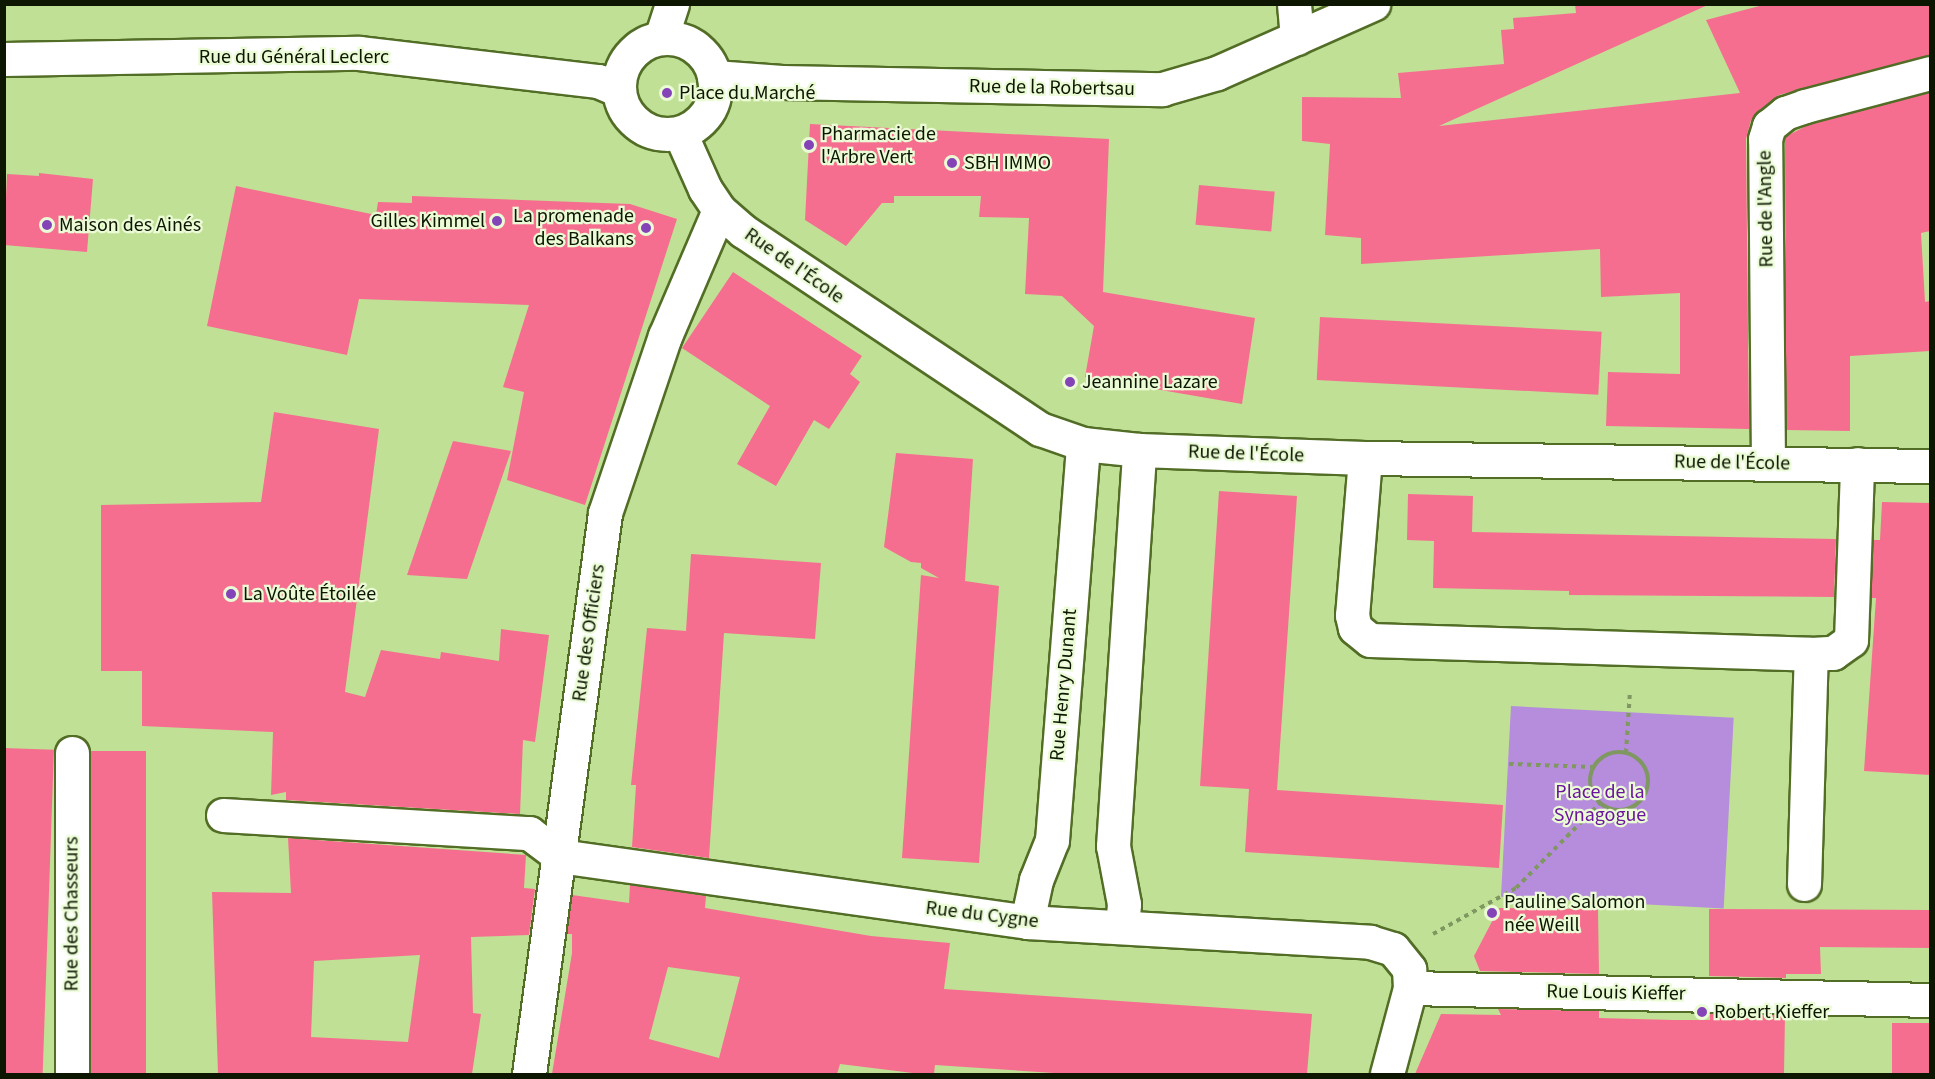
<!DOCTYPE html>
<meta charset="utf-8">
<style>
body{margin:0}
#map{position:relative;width:1935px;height:1079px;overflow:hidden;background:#c0e096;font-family:"Source Sans 3",sans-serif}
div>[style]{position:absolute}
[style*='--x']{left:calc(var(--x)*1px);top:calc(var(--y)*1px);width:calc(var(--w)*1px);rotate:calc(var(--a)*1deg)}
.green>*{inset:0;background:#b68cdc;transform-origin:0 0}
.building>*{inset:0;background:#f66e8f;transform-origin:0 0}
.path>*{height:4px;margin-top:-2px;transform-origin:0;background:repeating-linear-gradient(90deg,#7f9760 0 4.5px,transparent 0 9px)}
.path>.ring{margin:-2px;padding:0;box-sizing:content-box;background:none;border:4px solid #7f9760;border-radius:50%}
.roads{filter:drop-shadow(2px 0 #526d25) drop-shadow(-2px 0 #526d25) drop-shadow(0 2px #526d25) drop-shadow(0 -2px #526d25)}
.minor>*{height:33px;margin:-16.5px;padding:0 16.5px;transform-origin:16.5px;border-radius:16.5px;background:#fff}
.minor>.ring{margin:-16.5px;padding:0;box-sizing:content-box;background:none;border:33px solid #fff;border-radius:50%}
.dots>*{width:16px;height:16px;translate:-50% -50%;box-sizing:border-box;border:3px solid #eafbd6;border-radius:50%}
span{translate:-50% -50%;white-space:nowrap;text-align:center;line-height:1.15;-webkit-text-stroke:4.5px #eafbd6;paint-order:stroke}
.street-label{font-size:20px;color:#0c1600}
.poi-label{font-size:20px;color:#0c1600}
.left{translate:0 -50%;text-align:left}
.right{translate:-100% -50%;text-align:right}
.park-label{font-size:20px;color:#6a149e}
.frame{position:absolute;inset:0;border:6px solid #0c1600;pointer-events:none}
</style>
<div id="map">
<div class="green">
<div style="left:1511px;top:706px;width:223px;height:191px;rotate:3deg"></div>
</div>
<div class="building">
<div style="clip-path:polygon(1575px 4px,1710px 4px,1439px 126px,1740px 93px,1706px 20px,1767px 4px,1930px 4px,1930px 55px,1779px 95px,1751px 120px,1746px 139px,1749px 429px,1606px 426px,1608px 372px,1680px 374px,1680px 293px,1601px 297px,1600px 249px,1361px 264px,1361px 238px,1325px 235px,1330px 144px,1302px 141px,1302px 97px,1401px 98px,1398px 73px,1504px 64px,1501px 30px,1514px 29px,1513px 18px,1576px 13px)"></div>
<div style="clip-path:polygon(1930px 92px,1930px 231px,1921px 233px,1925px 302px,1930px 301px,1930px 351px,1850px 356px,1850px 431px,1786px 430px,1785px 137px,1810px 124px)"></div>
<div style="clip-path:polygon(810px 124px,1109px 139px,1103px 292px,1255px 318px,1242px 404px,1085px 377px,1094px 326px,1062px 296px,1025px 294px,1029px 218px,979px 217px,981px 196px,894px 196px,894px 203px,882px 203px,846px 246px,805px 220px)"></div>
<div style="clip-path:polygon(39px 173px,93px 179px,87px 252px,4px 245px,7px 174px,39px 176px)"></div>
<div style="left:1199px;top:185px;width:76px;height:40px;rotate:5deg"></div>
<div style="clip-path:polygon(236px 186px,376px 215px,378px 202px,412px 203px,412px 196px,630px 204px,677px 219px,585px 505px,507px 480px,524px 392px,503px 387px,529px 305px,359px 299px,347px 355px,207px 326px)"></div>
<div style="clip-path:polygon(733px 272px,862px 356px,850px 374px,860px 382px,829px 429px,814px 420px,776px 486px,737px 464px,770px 406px,682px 348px)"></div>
<div style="left:1320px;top:317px;width:282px;height:63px;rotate:3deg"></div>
<div style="clip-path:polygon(274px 412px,379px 429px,345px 692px,365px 697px,381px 650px,440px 659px,441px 652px,499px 661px,501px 629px,549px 635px,535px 742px,523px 740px,520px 814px,286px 800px,286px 792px,271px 795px,273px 732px,142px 726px,142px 671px,101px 671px,101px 505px,261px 502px)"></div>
<div style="clip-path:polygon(453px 441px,511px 451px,467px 579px,407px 575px)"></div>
<div style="clip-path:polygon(896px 453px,973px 459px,965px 581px,999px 586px,979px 863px,902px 858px,921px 575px,939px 578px,921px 568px,921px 563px,911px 562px,884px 547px)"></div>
<div style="clip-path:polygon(1219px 491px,1297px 496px,1277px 790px,1503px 805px,1499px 868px,1245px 852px,1249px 789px,1200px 786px)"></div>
<div style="clip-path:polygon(1408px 494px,1473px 496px,1472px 532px,1836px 539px,1834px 597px,1569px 595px,1569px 591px,1433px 588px,1434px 541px,1407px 540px)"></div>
<div style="clip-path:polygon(1882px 502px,1930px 503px,1930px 775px,1864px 771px,1876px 598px,1871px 598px,1873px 540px,1880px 540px)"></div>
<div style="clip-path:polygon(691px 554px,821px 563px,815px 639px,724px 633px,709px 858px,632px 847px,636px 785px,631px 785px,647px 628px,686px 631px)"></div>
<div style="left:4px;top:748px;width:50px;height:326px;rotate:2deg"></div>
<div style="left:90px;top:751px;width:56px;height:323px"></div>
<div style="clip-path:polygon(evenodd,288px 838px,526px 855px,524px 888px,535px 889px,529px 935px,471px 937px,473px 1013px,481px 1014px,472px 1074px,218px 1074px,212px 892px,291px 893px,288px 838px,420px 955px,408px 1042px,311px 1037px,314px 961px,420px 955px)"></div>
<div style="clip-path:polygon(evenodd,630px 885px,706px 896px,705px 908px,871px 936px,950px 943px,944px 989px,1312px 1014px,1307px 1074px,1069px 1074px,935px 1065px,934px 1074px,921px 1074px,840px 1064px,837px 1074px,552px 1074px,572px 953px,572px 934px,567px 934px,572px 895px,629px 903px,630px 885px,668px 967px,740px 977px,719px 1058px,649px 1039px,668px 967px)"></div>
<div style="clip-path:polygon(1499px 908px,1598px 909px,1599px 974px,1480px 971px,1474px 956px)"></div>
<div style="clip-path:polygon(1709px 909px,1930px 910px,1930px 948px,1820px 947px,1821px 974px,1786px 974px,1786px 978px,1709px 976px)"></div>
<div style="clip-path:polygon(1498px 1009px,1599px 1011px,1599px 1018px,1674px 1020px,1710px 1020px,1710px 1014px,1785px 1015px,1784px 1074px,1415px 1074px,1441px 1014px,1501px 1015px)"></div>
<div style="left:1892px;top:1023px;width:38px;height:51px"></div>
</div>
<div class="path">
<div class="ring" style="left:1590px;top:752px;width:54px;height:54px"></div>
<div style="--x:1626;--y:753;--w:62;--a:-86.3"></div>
<div style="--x:1509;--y:764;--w:84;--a:2"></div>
<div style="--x:1433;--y:934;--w:95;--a:-29"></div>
<div style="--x:1516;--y:888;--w:120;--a:-45.3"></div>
</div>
<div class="roads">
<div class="minor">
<div style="--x:1294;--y:4;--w:34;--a:85"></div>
<div class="ring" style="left:619px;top:38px;width:63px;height:63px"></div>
<div style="--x:661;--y:38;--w:36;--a:-72"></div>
<div style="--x:4;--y:59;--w:355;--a:-1"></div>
<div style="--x:359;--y:53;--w:241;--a:6.7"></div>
<div style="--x:598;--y:81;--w:21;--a:23"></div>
<div style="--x:714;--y:77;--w:68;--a:4.2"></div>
<div style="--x:782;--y:82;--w:380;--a:1.1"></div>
<div style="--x:1162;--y:89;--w:57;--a:-16.2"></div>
<div style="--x:1217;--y:73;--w:171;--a:-23.9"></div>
<div style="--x:680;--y:133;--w:61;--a:65.9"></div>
<div style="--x:705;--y:189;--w:25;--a:56"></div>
<div style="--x:719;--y:210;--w:32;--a:41"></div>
<div style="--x:743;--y:231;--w:357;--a:33.7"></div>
<div style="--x:1040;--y:429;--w:46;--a:19.2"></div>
<div style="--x:1083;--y:444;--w:56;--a:6.1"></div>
<div style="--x:1139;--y:450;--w:226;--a:2"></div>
<div style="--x:1365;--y:458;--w:565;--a:0.81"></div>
<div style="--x:1365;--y:458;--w:158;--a:94.7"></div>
<div style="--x:1352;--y:615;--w:13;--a:77"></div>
<div style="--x:1355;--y:628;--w:19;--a:39"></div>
<div style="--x:1370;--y:640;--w:441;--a:1.8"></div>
<div style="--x:1811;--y:654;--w:22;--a:-3"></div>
<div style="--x:1833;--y:653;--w:22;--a:-36"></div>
<div style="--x:1851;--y:640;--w:176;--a:-88"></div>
<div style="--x:1768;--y:464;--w:325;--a:-90.5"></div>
<div style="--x:1765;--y:139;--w:14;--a:-73"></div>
<div style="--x:1769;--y:126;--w:21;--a:-39"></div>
<div style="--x:1785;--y:113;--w:21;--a:-19"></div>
<div style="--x:1805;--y:106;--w:129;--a:-14.8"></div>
<div style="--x:72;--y:753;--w:321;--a:90"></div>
<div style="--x:223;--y:815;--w:307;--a:3.4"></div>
<div style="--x:529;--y:833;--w:38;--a:37"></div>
<div style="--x:559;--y:856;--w:473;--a:8"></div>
<div style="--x:1027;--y:922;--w:344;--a:3.3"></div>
<div style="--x:1370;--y:942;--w:24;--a:17"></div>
<div style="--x:1393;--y:949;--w:26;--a:51"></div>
<div style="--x:1409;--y:969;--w:19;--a:87"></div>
<div style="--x:1410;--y:988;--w:89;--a:105"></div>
<div style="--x:1804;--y:884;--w:230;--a:-88.3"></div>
<div style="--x:1027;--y:922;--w:43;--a:-77.9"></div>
<div style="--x:1036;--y:880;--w:43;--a:-68.2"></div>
<div style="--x:1052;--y:840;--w:397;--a:-85.5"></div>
<div style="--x:1122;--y:927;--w:23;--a:-85"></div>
<div style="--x:1124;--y:904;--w:59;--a:-100.7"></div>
<div style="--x:1113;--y:846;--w:397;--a:-86.2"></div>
<div style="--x:1410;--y:988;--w:520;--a:1.32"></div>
<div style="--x:529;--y:1074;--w:566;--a:-82.28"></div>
<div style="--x:605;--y:513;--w:187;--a:-71.3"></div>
<div style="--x:665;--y:336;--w:137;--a:-66.8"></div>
</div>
</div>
<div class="dots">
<div style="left:667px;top:93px;background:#8543b8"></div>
<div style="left:809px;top:145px;background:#8543b8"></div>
<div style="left:952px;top:163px;background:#8543b8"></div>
<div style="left:497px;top:221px;background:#8543b8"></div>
<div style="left:47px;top:225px;background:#8543b8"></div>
<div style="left:646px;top:228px;background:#8543b8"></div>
<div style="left:1070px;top:382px;background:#8543b8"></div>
<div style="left:231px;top:594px;background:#8543b8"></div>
<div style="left:1492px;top:913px;background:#8543b8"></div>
<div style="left:1702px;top:1012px;background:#8543b8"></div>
</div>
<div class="street-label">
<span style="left:294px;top:57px">Rue du Général Leclerc</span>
<span style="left:1052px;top:88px;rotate:1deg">Rue de la Robertsau</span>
<span style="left:1766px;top:209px;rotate:-91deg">Rue de l'Angle</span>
<span style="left:794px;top:266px;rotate:35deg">Rue de l'École</span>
<span style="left:1246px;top:454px;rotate:2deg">Rue de l'École</span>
<span style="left:1732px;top:463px;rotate:1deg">Rue de l'École</span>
<span style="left:589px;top:633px;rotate:-82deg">Rue des Officiers</span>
<span style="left:1064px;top:685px;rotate:-85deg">Rue Henry Dunant</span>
<span style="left:72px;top:914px;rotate:-90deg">Rue des Chasseurs</span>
<span style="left:982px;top:915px;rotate:7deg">Rue du Cygne</span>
<span style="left:1616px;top:993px;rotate:1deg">Rue Louis Kieffer</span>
</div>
<div class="poi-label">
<span class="left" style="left:679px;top:93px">Place du Marché</span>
<span class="left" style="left:821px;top:146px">Pharmacie de<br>l'Arbre Vert</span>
<span class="left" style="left:964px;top:163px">SBH IMMO</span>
<span class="right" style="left:634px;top:228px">La promenade<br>des Balkans</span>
<span class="right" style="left:485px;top:221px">Gilles Kimmel</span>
<span class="left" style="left:59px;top:225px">Maison des Ainés</span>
<span class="left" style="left:1082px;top:382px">Jeannine Lazare</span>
<span class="left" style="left:243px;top:594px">La Voûte Étoilée</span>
<span class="left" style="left:1504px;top:914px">Pauline Salomon<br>née Weill</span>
<span class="left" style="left:1714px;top:1012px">Robert Kieffer</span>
</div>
<div class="park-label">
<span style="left:1600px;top:804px">Place de la<br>Synagogue</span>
</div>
<div class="frame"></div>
</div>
